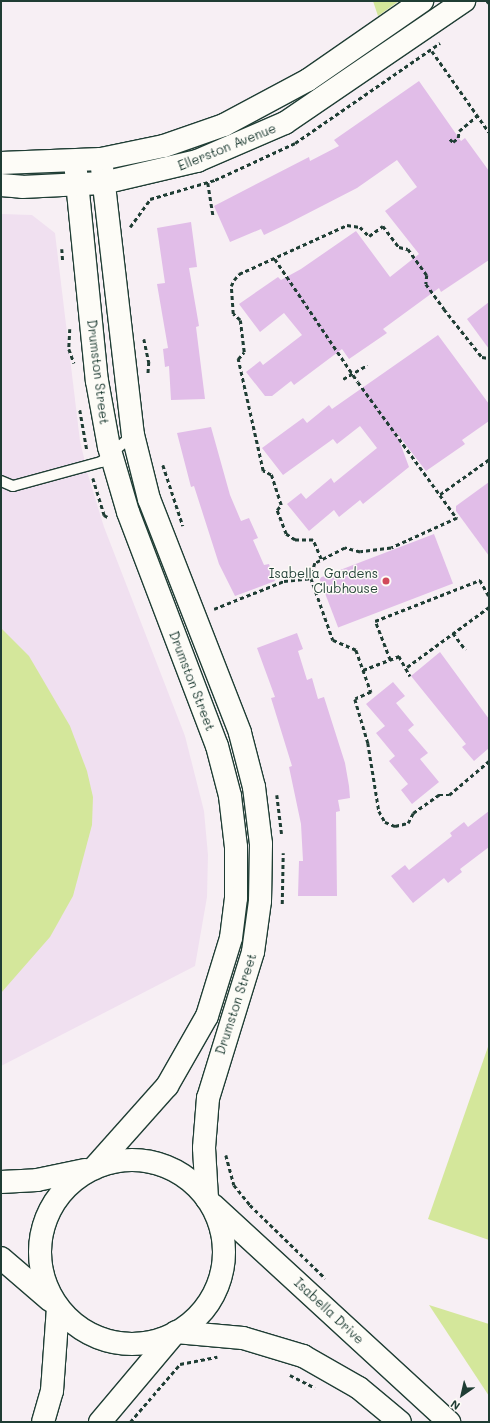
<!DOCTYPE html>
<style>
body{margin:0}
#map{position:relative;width:490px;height:1423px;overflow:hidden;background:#f7eff4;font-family:Mali,sans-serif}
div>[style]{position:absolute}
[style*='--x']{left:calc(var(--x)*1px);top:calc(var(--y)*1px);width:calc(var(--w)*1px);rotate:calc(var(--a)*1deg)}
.built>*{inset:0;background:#f0e0f0}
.green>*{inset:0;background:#d4e79b}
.building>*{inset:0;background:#e1bde8;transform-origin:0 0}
.path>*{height:2.5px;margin-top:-1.25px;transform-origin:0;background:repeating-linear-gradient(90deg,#1f3d34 0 4px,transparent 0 7px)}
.roads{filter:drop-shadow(1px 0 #1f3d34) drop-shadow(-1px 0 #1f3d34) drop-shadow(0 1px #1f3d34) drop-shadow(0 -1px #1f3d34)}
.lane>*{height:10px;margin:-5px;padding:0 5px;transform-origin:5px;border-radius:5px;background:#fdfcf7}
.secondary>*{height:22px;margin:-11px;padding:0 11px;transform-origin:11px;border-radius:11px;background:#fdfcf7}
.primary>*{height:22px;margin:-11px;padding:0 11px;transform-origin:11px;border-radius:11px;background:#fdfcf7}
.primary>.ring{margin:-11px;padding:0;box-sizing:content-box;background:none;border:22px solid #fdfcf7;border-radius:50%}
.dots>*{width:11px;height:11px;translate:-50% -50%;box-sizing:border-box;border:2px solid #fdfcf7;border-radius:50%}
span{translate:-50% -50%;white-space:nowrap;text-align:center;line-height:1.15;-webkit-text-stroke:3px #fdfcf7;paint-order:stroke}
.street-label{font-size:13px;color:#1f3d34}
.poi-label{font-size:13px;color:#1f3d34}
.right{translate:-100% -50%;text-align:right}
.frame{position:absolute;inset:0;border:2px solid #1f3d34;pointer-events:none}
.north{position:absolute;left:442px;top:1375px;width:40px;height:40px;-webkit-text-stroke:3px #fdfcf7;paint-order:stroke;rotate:214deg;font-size:11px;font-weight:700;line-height:16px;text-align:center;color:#1f3d34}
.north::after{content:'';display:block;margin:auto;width:14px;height:18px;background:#1f3d34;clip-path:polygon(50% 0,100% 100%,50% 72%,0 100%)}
</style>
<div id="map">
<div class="built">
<div style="clip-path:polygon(1px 214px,32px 215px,55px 233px,80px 441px,88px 475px,104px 527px,185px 736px,204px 811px,208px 855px,207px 897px,195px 966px,1px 1066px)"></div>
</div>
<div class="green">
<div style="clip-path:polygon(373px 1px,399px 1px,378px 16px)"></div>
<div style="clip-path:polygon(1px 628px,29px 656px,70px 726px,87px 771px,93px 797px,92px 825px,73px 896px,50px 937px,1px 993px)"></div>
<div style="clip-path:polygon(489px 1044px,489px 1240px,428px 1219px)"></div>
<div style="clip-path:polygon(429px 1305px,489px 1324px,489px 1396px)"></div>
</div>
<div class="building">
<div style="clip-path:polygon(419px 81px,461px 141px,465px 138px,489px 171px,489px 260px,441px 292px,439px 288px,383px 329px,387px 333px,349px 359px,342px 349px,294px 385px,291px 381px,272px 396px,265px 396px,246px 372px,260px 361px,263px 365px,302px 335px,284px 313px,260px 332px,239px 304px,278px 277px,281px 280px,301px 269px,356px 231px,390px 277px,419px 254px,385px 211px,417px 187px,397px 160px,357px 188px,287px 224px,264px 235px,261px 229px,230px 242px,214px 206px,309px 157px,310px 161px,339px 146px,334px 140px)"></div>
<div style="clip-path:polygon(191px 222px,197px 267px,189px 268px,199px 326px,196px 327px,205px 399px,171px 400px,169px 366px,165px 367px,163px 349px,168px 348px,157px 284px,165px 283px,157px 228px)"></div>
<div style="clip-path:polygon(489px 302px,489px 349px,467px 319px)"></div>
<div style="clip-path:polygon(438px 335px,489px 404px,489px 421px,462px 440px,465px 444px,426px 471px,396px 432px,409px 467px,363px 504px,360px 500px,339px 517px,334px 510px,309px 531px,287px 504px,301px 493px,306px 499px,331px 478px,334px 483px,377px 448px,360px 426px,337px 444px,333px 439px,283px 475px,262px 448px,303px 418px,307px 423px,329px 405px,332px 409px)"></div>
<div style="clip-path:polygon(211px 427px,230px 495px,241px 521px,249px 518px,258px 538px,253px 540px,264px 565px,269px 564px,275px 581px,235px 596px,219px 564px,194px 486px,191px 487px,177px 433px)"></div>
<div style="clip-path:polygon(489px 482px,489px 556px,456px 511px,456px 506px)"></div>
<div style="left:434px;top:534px;width:53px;height:123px;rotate:69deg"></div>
<div style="clip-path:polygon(297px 633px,303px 649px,298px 651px,307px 680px,312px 678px,318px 699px,324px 697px,345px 763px,349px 786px,350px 798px,338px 800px,340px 811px,336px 812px,337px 896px,298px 896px,299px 861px,303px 861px,301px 824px,289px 767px,292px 766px,271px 698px,275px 697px,257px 648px)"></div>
<div style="clip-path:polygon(440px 652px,489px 719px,489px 748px,474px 761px,462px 747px,466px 744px,411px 676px)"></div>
<div style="clip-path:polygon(393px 682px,405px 696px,396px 703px,414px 725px,408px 730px,428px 753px,420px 759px,439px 782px,412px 804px,401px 790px,408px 784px,389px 761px,395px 756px,376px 733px,385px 726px,366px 704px)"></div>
<div style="clip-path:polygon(489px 811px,489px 847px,460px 869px,462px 872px,448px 883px,444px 878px,413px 903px,391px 876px,405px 865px,409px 870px,452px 836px,450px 833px,464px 822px,468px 827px)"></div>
</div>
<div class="path">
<div style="--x:487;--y:1;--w:3;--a:45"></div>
<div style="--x:432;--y:51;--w:99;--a:54.9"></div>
<div style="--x:450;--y:139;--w:4;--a:45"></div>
<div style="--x:453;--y:142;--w:6;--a:-39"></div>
<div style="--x:458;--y:138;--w:7;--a:-82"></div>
<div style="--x:459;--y:131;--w:23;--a:-40"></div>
<div style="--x:208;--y:183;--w:33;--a:81"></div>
<div style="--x:130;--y:227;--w:34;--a:-54"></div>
<div style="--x:150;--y:199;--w:68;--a:-16.3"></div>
<div style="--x:215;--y:180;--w:88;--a:-24.8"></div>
<div style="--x:295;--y:143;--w:176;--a:-34.6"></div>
<div style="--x:62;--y:249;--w:13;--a:86"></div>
<div style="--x:275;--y:259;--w:148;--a:56"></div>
<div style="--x:358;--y:382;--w:140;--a:54"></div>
<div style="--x:70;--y:329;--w:20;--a:93"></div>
<div style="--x:69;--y:349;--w:15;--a:70"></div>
<div style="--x:144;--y:339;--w:24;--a:78"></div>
<div style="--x:149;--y:362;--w:13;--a:94"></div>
<div style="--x:343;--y:379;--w:28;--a:-30"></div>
<div style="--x:80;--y:410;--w:41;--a:80.1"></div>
<div style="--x:489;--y:460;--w:60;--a:144.5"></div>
<div style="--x:440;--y:495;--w:29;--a:54"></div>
<div style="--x:457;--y:518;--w:72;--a:155.6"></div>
<div style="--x:391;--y:548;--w:31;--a:173"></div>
<div style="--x:360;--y:552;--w:16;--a:-165"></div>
<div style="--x:345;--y:548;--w:34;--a:153"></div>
<div style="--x:315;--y:563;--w:16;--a:105"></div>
<div style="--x:311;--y:578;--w:66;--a:70.5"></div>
<div style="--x:333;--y:640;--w:25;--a:23"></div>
<div style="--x:356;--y:650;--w:45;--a:70.3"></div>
<div style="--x:371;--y:692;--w:17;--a:156"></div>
<div style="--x:355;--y:699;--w:46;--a:73.5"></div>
<div style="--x:368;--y:743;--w:69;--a:80.8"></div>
<div style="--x:379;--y:811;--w:13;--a:61"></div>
<div style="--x:385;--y:822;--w:11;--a:22"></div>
<div style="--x:395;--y:826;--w:13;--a:-13"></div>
<div style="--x:408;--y:823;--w:11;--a:-63"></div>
<div style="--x:413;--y:813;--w:32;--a:-35"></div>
<div style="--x:439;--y:795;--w:10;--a:0"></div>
<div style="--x:449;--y:795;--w:52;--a:-40.4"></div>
<div style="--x:163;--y:465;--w:64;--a:71.8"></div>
<div style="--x:93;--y:478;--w:39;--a:73"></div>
<div style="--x:104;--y:515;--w:4;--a:27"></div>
<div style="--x:321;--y:559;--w:21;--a:-113"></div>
<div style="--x:313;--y:540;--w:18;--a:180"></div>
<div style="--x:295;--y:540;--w:11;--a:-146"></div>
<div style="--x:286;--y:534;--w:26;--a:-111"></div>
<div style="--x:277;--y:510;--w:6;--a:-51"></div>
<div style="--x:281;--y:505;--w:32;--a:-108"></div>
<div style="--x:271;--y:475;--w:9;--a:-153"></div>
<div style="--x:263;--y:471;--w:115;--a:-102.6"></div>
<div style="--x:238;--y:359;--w:9;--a:-49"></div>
<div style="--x:244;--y:352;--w:32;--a:-97"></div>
<div style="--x:240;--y:320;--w:9;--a:-139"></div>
<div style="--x:233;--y:314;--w:28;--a:-94"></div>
<div style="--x:231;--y:286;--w:7;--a:-63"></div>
<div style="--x:234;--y:280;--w:8;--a:-50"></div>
<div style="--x:239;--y:274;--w:119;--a:-24.4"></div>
<div style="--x:347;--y:225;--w:13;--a:9"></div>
<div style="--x:360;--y:227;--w:13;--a:45"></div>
<div style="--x:369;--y:236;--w:17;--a:-36"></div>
<div style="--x:383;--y:226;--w:26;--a:53"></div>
<div style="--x:399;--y:247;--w:9;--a:13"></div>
<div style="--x:408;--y:249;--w:32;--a:54"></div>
<div style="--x:427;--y:275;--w:9;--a:96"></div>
<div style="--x:426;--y:284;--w:31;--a:54"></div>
<div style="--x:444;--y:309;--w:61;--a:51.6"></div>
<div style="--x:482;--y:357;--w:7;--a:8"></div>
<div style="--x:214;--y:609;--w:75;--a:-21.8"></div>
<div style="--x:284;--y:581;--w:27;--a:-6"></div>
<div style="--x:453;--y:633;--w:21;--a:53"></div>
<div style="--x:390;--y:660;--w:42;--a:-111"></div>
<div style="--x:375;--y:621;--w:113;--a:-21.3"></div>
<div style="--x:480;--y:580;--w:18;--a:61"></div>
<div style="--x:407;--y:667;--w:102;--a:-36.2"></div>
<div style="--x:363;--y:670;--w:39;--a:-21"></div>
<div style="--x:399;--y:656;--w:23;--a:61"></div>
<div style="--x:277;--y:795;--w:39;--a:83"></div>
<div style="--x:282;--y:904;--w:51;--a:-88.9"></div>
<div style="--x:226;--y:1155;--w:31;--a:75"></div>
<div style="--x:234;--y:1185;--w:26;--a:51"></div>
<div style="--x:250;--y:1205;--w:105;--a:44.2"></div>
<div style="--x:290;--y:1375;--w:28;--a:27"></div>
<div style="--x:130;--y:1422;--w:77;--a:-49.2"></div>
<div style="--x:180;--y:1364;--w:38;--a:-11"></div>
</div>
<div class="roads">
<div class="lane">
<div style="--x:1;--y:481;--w:13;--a:23"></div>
<div style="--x:13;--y:486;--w:91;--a:-15.3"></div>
<div style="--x:101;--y:462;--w:42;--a:-40.2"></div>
</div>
<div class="secondary">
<div style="--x:101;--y:159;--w:278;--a:83.4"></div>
<div style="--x:133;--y:435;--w:66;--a:76"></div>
<div style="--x:149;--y:499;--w:251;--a:68.7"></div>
<div style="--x:240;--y:733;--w:56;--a:75.5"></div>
<div style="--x:254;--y:787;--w:57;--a:83"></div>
<div style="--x:261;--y:844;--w:57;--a:91"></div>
<div style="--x:260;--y:901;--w:51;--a:97.8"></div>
<div style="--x:253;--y:952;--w:153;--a:107.1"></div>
<div style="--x:208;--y:1098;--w:50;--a:94.6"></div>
<div style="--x:204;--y:1148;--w:51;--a:86.6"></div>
<div style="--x:75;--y:162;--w:220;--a:84.3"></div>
<div style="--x:97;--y:381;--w:67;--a:79.7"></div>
<div style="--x:109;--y:447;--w:68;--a:73.7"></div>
<div style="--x:128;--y:512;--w:250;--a:69.2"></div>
<div style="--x:217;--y:746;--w:52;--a:75.4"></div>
<div style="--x:230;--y:796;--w:51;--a:83.3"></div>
<div style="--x:236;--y:847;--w:51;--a:90"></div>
<div style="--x:236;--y:898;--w:40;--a:97.1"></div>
<div style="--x:231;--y:938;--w:82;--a:107.1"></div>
<div style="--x:207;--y:1016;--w:81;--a:119.7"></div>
<div style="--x:167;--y:1086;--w:110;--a:131.7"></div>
<div style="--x:1;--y:163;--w:100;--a:-2.3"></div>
<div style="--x:101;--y:159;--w:64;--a:-11.7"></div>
<div style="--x:164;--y:146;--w:64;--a:-19.3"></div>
<div style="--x:224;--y:125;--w:95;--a:-28.2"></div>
<div style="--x:308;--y:80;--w:139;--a:-34.7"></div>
<div style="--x:1;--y:185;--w:21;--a:5"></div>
<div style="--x:22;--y:187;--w:81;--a:-2.8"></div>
<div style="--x:103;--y:183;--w:97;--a:-13.2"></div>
<div style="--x:197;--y:161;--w:96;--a:-23.4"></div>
<div style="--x:285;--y:123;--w:217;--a:-34.3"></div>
<div style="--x:43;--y:1422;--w:32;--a:-74"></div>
<div style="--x:52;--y:1391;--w:84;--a:-85.9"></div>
<div style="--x:100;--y:1422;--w:115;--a:-49.9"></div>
</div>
<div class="primary">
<div class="ring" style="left:40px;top:1160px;width:162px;height:162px"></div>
<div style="--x:1;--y:1182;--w:36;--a:-3"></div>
<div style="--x:37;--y:1180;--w:49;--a:-11.8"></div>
<div style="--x:213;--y:1205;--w:321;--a:42.6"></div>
<div style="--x:1;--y:1258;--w:65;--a:40.6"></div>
<div style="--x:176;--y:1332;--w:67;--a:5.1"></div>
<div style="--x:243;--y:1338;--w:63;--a:16.7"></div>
<div style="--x:303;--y:1356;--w:64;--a:29.7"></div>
<div style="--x:359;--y:1388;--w:53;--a:39.7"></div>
</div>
</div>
<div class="dots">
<div style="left:386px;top:581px;background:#d1495b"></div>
</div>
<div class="street-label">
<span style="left:227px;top:147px;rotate:-22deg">Ellerston Avenue</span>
<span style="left:98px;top:372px;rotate:83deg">Drumston Street</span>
<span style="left:192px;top:681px;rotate:69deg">Drumston Street</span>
<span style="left:236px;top:1004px;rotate:-72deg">Drumston Street</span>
<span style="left:329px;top:1311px;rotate:43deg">Isabella Drive</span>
</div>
<div class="poi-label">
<span class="right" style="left:378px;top:581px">Isabella Gardens<br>Clubhouse</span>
</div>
<div class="frame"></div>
<div class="north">N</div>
</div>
